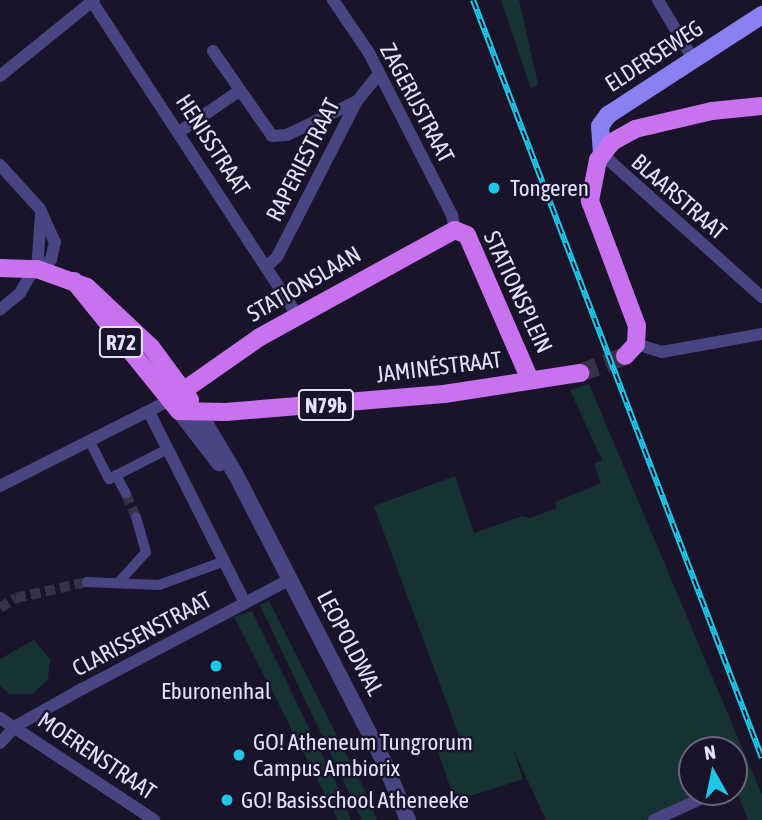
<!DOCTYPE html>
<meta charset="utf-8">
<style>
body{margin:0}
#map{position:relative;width:762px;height:820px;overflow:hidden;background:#191429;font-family:"Asap Condensed",sans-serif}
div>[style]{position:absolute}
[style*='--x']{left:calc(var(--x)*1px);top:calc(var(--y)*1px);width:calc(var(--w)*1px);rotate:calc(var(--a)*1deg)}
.green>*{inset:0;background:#173233}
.pedestrian-tunnel>*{height:10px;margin-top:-5px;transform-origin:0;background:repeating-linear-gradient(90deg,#373249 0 10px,transparent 0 15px)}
.primary-tunnel>*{height:18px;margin-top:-9px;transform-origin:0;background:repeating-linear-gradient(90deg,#373249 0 18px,transparent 0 27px)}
.pedestrian>*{height:10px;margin:-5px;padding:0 5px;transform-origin:5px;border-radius:5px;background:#4a4483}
.minor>*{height:12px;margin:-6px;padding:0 6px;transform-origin:6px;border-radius:6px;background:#4a4483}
.tertiary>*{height:16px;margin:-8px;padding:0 8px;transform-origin:8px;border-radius:8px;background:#4a4483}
.secondary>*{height:18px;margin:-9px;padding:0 9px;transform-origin:9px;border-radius:9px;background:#8a80f2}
.primary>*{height:18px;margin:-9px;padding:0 9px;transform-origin:9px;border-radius:9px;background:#c972f0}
.rail>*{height:6px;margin-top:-3px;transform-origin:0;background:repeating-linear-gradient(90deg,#191429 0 10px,#1fc7e8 0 20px);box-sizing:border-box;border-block:2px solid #1fc7e8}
.dots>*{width:19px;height:19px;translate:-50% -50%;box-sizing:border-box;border:4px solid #191429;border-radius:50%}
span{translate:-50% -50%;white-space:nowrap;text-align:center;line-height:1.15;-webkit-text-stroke:5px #191429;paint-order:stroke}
.shield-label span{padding:2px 5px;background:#191429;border:2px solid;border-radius:5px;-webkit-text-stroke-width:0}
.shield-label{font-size:21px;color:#e4dffc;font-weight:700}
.street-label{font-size:23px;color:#e4dffc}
.poi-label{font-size:23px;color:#e4dffc}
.left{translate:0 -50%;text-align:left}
.north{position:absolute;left:678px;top:736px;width:70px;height:70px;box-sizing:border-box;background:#191429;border:2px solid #6a657d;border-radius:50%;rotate:351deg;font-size:19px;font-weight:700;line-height:28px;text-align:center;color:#e4dffc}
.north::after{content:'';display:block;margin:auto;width:24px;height:32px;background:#1fc7e8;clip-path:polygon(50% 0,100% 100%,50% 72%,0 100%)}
</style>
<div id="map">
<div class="green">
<div style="clip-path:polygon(501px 0,519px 0,538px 84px,531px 89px)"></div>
<div style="clip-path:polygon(589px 384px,762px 795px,762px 820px,748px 820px,734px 785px,734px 750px,692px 750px,692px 792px,707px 792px,646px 820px,546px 820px,513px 749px,523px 779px,455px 801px,438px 752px,462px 744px,374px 506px,455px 476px,474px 533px,522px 516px,530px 518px,557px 508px,555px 502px,601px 483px,594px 464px,602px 460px,570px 390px)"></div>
<div style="clip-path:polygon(269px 601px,365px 791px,377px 820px,362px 820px,260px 605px)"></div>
<div style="clip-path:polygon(252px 611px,336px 783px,351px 820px,338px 820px,234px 617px)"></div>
<div style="clip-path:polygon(34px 640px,50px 659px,48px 680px,32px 694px,10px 694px,0 686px,0 659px)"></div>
</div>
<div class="pedestrian-tunnel">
<div style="--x:126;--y:494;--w:25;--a:67"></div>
<div style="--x:0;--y:608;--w:19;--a:-32"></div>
<div style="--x:16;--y:598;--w:73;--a:-12.7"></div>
</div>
<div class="primary-tunnel">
<div style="--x:580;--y:373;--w:48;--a:-20.7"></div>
</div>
<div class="pedestrian">
<div style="--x:90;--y:442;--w:42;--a:62.8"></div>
<div style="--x:109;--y:479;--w:66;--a:-27"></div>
<div style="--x:116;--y:475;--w:21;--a:62"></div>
<div style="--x:87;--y:582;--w:72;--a:2.4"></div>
<div style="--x:159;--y:585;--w:70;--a:-20"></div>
<div style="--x:119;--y:582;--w:40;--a:-48"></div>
<div style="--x:146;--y:552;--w:36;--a:-106"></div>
</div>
<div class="minor">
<div style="--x:91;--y:0;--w:376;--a:56.8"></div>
<div style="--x:333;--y:0;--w:64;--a:55.8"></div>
<div style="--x:369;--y:53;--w:182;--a:62.9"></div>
<div style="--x:452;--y:215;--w:15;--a:79"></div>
<div style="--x:658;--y:0;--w:69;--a:59.3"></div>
<div style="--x:213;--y:51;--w:103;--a:55.2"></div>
<div style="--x:272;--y:136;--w:15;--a:-4"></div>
<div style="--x:287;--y:135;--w:78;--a:-25.9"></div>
<div style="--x:0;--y:76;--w:121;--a:-39"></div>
<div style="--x:179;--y:132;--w:73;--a:-34.3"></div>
<div style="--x:602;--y:154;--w:215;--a:41.8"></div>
<div style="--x:0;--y:165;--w:59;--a:47.7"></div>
<div style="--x:40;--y:209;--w:36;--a:66"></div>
<div style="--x:55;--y:242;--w:18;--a:103"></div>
<div style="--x:51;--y:260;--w:24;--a:145"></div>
<div style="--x:31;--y:274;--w:22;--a:120"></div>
<div style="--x:20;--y:293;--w:26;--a:140"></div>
<div style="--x:267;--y:266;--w:13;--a:-42"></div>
<div style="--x:277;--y:257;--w:175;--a:-62.9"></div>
<div style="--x:357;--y:101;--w:35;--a:-51"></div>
<div style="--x:37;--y:269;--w:55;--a:-85.8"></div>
<div style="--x:636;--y:344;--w:27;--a:17"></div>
<div style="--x:662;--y:352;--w:102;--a:-10.2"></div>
<div style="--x:149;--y:412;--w:214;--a:63.3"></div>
<div style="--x:0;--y:486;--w:191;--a:-26.8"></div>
<div style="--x:0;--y:718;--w:185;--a:33.5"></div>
<div style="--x:0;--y:743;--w:23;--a:-47"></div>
<div style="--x:16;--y:726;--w:76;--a:-29.3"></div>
<div style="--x:82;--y:689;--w:234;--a:-27.8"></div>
<div style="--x:654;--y:820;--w:68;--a:-24.3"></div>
</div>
<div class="tertiary">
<div style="--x:179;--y:411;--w:66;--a:52.4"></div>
<div style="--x:198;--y:411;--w:74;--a:59.3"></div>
<div style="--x:236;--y:475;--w:325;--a:62.7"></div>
<div style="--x:385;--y:764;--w:61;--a:67.7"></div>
</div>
<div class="secondary">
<div style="--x:602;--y:154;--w:28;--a:-94"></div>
<div style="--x:600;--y:126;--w:14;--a:-54"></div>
<div style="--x:608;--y:115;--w:184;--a:-33"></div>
</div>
<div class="primary">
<div style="--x:0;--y:268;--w:37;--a:2"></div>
<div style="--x:37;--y:269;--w:53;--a:19.8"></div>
<div style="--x:87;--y:287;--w:88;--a:43.2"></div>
<div style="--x:151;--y:347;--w:66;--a:53.7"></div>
<div style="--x:74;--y:281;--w:167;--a:51.1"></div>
<div style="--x:179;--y:411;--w:46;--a:1.2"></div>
<div style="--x:225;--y:412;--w:220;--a:-4.7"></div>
<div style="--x:444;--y:394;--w:138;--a:-8.8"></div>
<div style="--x:625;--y:356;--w:16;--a:-47"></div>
<div style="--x:636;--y:344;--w:18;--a:-87"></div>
<div style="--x:637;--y:326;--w:134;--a:-110.6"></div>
<div style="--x:590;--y:201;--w:42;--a:-79"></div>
<div style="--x:598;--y:160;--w:23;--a:-52"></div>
<div style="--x:612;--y:142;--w:26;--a:-29"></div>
<div style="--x:635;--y:129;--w:79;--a:-13.2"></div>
<div style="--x:712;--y:111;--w:50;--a:-5.7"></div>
<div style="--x:170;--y:400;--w:110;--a:-35"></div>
<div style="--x:260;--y:337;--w:222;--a:-28.8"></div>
<div style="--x:455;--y:230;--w:13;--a:23"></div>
<div style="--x:467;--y:235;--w:158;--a:66.5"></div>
</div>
<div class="rail">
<div style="--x:473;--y:0;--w:811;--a:69.13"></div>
</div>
<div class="dots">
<div style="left:494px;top:188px;background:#1fc7e8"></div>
<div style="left:216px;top:666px;background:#1fc7e8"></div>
<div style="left:239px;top:755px;background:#1fc7e8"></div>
<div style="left:227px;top:800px;background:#1fc7e8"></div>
</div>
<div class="shield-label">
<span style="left:121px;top:342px">R72</span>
<span style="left:326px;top:405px">N79b</span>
</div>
<div class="street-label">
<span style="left:654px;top:56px;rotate:-33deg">ELDERSEWEG</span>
<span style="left:417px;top:103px;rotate:62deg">ZAGERIJSTRAAT</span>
<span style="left:213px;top:145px;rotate:57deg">HENISSTRAAT</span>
<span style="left:303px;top:160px;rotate:-63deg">RAPERIESTRAAT</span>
<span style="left:679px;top:197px;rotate:41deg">BLAARSTRAAT</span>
<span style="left:304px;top:284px;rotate:-30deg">STATIONSLAAN</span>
<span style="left:518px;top:292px;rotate:65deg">STATIONSPLEIN</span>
<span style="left:439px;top:367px;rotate:-7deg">JAMINÉSTRAAT</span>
<span style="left:142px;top:634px;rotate:-28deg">CLARISSENSTRAAT</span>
<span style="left:350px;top:643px;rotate:62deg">LEOPOLDWAL</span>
<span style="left:97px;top:756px;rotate:34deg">MOERENSTRAAT</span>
</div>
<div class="poi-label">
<span class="left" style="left:510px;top:188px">Tongeren</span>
<span style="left:216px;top:691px">Eburonenhal</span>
<span class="left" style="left:253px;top:755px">GO! Atheneum Tungrorum<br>Campus Ambiorix</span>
<span class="left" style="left:241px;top:800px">GO! Basisschool Atheneeke</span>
</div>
<div class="north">N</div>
</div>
